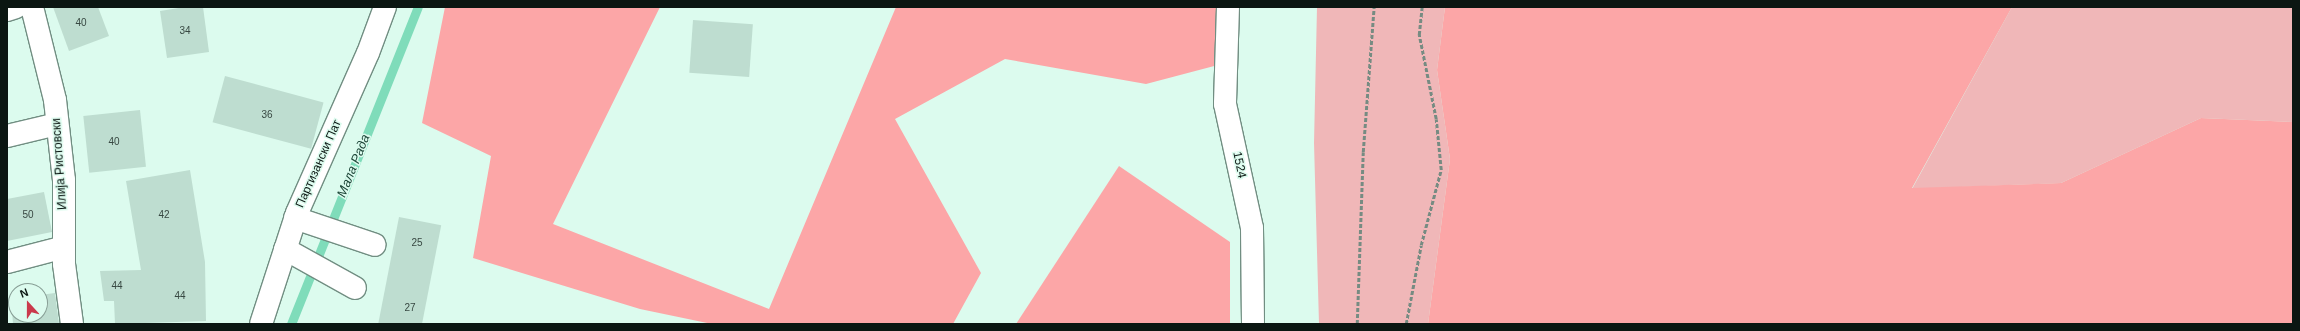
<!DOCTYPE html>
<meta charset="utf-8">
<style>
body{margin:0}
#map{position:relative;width:2300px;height:331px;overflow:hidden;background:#dcfbee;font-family:Arial,sans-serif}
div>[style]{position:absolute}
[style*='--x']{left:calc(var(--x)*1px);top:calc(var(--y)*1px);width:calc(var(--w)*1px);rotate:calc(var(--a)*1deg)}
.green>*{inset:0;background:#f0b7b8}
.forest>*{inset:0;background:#fca6a7}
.stream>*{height:9px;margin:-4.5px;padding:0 4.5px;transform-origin:4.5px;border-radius:4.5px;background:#7fdcba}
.building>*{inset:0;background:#beddd0;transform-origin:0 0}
.path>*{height:2.5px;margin-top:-1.25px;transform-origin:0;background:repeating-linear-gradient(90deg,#768b82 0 4px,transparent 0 6px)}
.roads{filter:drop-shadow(1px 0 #718e82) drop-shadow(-1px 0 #718e82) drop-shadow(0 1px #718e82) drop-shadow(0 -1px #718e82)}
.minor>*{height:22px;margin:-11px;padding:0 11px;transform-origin:11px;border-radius:11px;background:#fff}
span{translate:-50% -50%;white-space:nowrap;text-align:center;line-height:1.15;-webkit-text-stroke:3px #dcfbee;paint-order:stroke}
.number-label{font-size:10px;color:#384842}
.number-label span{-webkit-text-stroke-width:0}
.street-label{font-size:12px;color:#0b1612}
.water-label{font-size:13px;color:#1e4739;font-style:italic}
.frame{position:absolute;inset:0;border:8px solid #0b1612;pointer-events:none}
.north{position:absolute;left:8px;top:283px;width:40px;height:40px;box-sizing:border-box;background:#dcfbee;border:1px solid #889f96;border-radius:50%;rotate:339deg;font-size:11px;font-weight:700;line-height:16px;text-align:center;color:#0b1612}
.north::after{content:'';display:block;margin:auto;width:14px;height:18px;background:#ca3a4c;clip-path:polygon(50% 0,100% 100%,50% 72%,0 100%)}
</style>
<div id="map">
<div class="green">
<div style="clip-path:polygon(1317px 7px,1445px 7px,1437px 70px,1450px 159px,1428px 324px,1319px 324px,1314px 143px)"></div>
<div style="clip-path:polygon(2012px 7px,2293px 7px,2293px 122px,2201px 118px,2061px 183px,1912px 189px)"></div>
</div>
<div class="forest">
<div style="clip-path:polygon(445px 7px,660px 7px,553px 224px,769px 309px,896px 7px,1217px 7px,1218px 65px,1146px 84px,1005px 59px,895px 119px,981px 273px,953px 324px,712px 324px,640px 309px,473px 258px,491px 156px,422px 123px)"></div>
<div style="clip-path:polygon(1445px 7px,2012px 7px,1912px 188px,2061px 183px,2201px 118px,2293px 122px,2293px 324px,1428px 324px,1450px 159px,1437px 70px)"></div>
<div style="clip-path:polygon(1119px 166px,1230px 242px,1230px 324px,1016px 324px)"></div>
</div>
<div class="stream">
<div style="--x:291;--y:324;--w:341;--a:-68.2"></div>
</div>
<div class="building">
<div style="clip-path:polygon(53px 7px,98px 7px,109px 36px,69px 51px)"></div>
<div style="clip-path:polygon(185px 7px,203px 7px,209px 52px,167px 58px,160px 11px)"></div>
<div style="left:693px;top:20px;width:60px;height:53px;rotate:4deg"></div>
<div style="left:225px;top:76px;width:102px;height:48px;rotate:15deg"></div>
<div style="left:140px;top:110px;width:57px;height:57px;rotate:84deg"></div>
<div style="clip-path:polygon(190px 170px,205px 262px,206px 321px,115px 324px,114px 301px,104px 301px,100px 271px,141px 270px,126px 181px)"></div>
<div style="clip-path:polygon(44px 192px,52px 232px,7px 241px,7px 199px)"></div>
<div style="left:399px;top:217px;width:43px;height:108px;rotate:11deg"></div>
<div style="clip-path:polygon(55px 293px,59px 324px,13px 324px,11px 297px,16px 297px,16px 315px,40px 315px,40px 295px)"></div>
</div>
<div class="path">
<div style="--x:1357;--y:324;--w:172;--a:-88"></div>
<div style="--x:1363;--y:152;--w:145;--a:-85.7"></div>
<div style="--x:1406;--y:324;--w:80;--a:-79.2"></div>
<div style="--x:1421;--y:245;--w:78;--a:-75.1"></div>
<div style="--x:1441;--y:170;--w:51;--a:-95.6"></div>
<div style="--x:1436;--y:119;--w:86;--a:-101.4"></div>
<div style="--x:1419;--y:35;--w:28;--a:-84"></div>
</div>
<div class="roads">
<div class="minor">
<div style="--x:32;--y:7;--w:96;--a:76.1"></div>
<div style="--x:55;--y:100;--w:81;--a:83.6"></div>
<div style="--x:64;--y:180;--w:84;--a:90"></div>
<div style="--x:64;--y:264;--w:61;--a:82.4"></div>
<div style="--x:1228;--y:7;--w:97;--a:91.8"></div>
<div style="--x:1225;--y:104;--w:127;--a:77.7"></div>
<div style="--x:1252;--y:228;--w:96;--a:89.4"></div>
<div style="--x:7;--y:10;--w:9;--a:-18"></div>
<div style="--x:7;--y:136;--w:51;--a:-13.5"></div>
<div style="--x:295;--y:218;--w:84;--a:18.6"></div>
<div style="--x:285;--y:249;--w:80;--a:29.1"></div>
<div style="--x:7;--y:262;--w:59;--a:-14.7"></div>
<div style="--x:261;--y:324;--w:117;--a:-72"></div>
<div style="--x:297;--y:213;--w:175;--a:-66.1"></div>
<div style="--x:368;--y:53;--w:49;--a:-69.7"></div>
</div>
</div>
<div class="number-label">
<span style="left:81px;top:23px">40</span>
<span style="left:185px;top:31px">34</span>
<span style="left:267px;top:115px">36</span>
<span style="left:114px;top:142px">40</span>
<span style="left:28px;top:215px">50</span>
<span style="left:164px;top:215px">42</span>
<span style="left:417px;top:243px">25</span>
<span style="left:117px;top:286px">44</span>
<span style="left:180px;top:296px">44</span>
<span style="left:410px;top:308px">27</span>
</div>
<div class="street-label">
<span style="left:60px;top:164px;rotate:-94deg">Илија Ристовски</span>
<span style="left:319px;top:164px;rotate:-66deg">Партизански Пат</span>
<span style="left:1239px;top:165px;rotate:78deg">1524</span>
</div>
<div class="water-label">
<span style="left:354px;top:166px;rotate:-68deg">Мала Рада</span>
</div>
<div class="frame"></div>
<div class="north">N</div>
</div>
